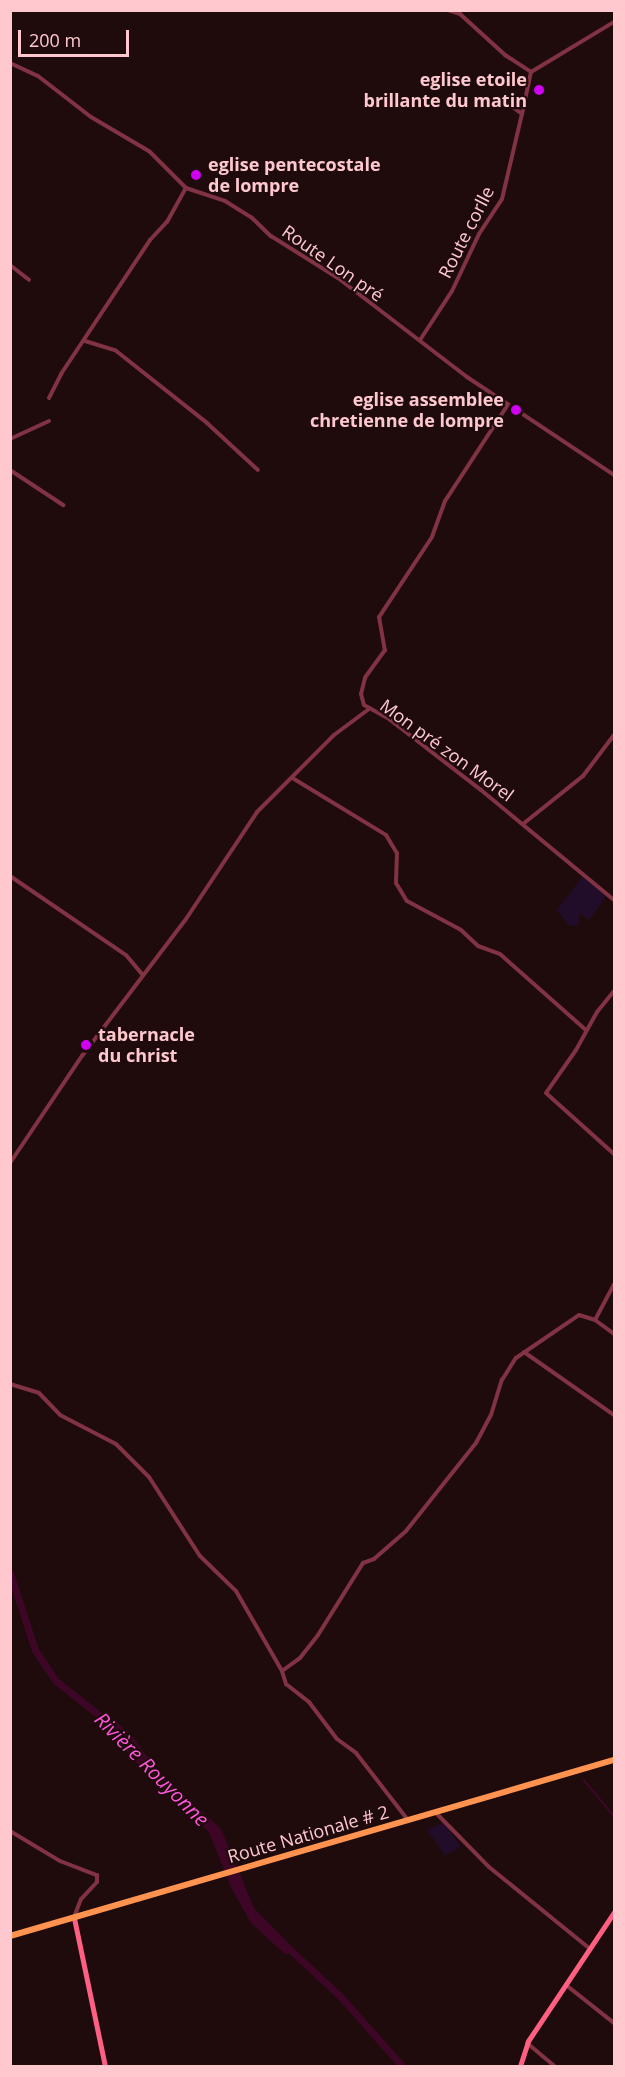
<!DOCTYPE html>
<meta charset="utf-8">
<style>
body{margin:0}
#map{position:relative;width:625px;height:2077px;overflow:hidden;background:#1f0b0c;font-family:"Open Sans",sans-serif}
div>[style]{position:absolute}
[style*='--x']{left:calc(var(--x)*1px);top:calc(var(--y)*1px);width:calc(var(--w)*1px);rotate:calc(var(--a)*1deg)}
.green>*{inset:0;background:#210d29}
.water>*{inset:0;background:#3d0627}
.stream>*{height:1.5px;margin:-0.75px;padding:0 0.75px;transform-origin:0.75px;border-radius:0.75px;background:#3d0627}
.river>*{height:7px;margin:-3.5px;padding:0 3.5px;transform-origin:3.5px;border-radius:3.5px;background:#3d0627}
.street>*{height:4px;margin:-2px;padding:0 2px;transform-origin:2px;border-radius:2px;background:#813343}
.secondary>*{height:5px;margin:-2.5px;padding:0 2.5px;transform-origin:2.5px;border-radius:2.5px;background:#ff5f82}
.primary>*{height:6px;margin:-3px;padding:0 3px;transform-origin:3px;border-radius:3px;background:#ff934f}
.dots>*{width:16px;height:16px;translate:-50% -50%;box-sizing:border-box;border:3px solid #1f0b0c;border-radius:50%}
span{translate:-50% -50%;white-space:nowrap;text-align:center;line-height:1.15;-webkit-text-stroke:4.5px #1f0b0c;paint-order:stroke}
.poi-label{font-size:18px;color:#ffc8cf;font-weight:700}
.right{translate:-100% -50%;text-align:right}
.left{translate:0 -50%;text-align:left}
.street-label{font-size:18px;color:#ffc8cf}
.water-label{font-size:20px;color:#ff56da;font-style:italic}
.frame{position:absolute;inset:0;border:12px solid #ffc8cf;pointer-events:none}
.scale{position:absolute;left:18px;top:30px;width:111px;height:27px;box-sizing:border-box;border:3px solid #ffc8cf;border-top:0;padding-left:8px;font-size:18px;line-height:21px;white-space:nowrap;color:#ffc8cf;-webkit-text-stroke:4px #1f0b0c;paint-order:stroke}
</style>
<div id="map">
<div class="green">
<div style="clip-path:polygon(582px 877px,607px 895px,589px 920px,580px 914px,578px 926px,569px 925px,557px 910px)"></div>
<div style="clip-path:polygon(444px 1822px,461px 1847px,445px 1855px,427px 1830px)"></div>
</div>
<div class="water">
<div style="clip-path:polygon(107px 1713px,133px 1737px,154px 1767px,221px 1829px,254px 1908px,293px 1948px,286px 1955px,251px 1923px,231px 1887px,209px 1832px,136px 1762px,102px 1722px)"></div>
</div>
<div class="stream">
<div style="--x:584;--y:1780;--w:47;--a:50.2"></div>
</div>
<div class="river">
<div style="--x:10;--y:1573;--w:81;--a:72"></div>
<div style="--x:35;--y:1650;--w:37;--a:56"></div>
<div style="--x:56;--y:1681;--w:68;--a:38.4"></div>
<div style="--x:286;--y:1946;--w:74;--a:42.8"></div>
<div style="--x:340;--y:1996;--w:94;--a:48.5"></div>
</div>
<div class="street">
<div style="--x:448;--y:10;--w:13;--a:18"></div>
<div style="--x:460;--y:14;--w:61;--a:42.3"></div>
<div style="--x:505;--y:55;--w:31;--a:33"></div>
<div style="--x:10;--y:63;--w:31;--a:25"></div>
<div style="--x:38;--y:76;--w:67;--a:37.7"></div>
<div style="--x:91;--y:117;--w:67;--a:30.4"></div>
<div style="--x:149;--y:151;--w:52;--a:45"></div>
<div style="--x:186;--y:188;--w:41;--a:18.4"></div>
<div style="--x:225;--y:201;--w:31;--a:32"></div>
<div style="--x:251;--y:217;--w:28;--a:44"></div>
<div style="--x:271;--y:236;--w:79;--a:32.1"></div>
<div style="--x:338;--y:278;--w:163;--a:37.5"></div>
<div style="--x:467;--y:377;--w:177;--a:33.7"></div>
<div style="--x:531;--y:72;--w:97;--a:-31.1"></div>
<div style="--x:522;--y:114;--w:43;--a:-77.9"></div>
<div style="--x:10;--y:265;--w:24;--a:38"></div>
<div style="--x:420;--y:340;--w:59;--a:-56.9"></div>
<div style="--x:452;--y:291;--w:63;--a:-64.7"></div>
<div style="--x:479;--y:234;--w:42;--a:-56.7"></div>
<div style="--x:502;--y:199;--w:87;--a:-76.8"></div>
<div style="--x:522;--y:114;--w:20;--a:-143"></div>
<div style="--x:85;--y:341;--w:31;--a:17"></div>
<div style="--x:115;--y:350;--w:117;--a:38.4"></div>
<div style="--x:207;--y:423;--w:69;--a:42.7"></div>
<div style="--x:49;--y:398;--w:27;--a:-63"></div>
<div style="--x:61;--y:374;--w:161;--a:-56.4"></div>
<div style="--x:150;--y:240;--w:25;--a:-47"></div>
<div style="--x:167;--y:222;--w:39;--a:-61"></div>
<div style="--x:507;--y:406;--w:113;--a:123.1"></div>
<div style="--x:445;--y:501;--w:38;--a:110"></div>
<div style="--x:432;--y:537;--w:96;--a:123.5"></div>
<div style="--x:379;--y:617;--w:34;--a:80"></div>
<div style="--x:385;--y:650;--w:34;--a:126"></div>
<div style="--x:365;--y:678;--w:16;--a:104"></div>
<div style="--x:361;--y:694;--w:11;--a:75"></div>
<div style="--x:364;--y:705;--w:29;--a:29"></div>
<div style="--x:389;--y:719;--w:116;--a:37.7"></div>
<div style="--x:481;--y:790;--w:173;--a:39.6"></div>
<div style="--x:10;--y:439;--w:43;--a:-24.8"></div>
<div style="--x:10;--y:470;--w:64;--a:33.4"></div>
<div style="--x:294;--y:779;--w:108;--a:31.3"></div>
<div style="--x:386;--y:835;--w:21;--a:59"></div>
<div style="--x:397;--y:853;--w:30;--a:92"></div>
<div style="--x:396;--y:883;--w:21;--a:59"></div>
<div style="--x:407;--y:901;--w:61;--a:28.2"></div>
<div style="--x:461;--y:930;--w:23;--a:43"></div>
<div style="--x:478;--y:946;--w:23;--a:20"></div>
<div style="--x:500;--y:954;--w:115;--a:41.5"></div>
<div style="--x:523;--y:824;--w:77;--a:-38.7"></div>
<div style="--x:583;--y:776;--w:51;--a:-52.9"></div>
<div style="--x:10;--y:876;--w:140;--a:34.3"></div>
<div style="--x:126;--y:955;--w:25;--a:50"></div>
<div style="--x:614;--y:991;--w:27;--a:129"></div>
<div style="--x:597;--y:1012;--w:43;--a:118.9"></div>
<div style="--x:576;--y:1050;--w:52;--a:124.9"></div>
<div style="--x:546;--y:1093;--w:91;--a:41.9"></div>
<div style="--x:10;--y:1163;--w:129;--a:-56.1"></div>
<div style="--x:82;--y:1056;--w:172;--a:-52.8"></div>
<div style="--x:186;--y:919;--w:128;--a:-56.4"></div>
<div style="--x:257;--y:812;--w:109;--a:-45"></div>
<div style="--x:334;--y:735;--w:44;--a:-36.6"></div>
<div style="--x:595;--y:1320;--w:40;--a:-62"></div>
<div style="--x:524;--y:1352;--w:110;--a:35"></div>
<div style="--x:10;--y:1384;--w:30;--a:17"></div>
<div style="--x:39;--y:1393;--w:30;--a:46"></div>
<div style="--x:60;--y:1415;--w:63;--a:27.4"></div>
<div style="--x:116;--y:1444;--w:47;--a:45"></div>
<div style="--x:149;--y:1477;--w:94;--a:57.2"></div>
<div style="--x:200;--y:1556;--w:50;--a:44.2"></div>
<div style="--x:236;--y:1591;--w:92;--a:60.1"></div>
<div style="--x:282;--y:1671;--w:14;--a:73"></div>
<div style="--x:286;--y:1684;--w:29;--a:38"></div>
<div style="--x:309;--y:1702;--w:46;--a:52.9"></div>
<div style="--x:337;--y:1739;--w:24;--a:36"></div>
<div style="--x:356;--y:1753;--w:85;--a:52.2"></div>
<div style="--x:282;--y:1671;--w:22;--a:-36"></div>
<div style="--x:300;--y:1658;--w:29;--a:-52"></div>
<div style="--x:318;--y:1635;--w:85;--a:-58"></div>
<div style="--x:363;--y:1563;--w:12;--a:-20"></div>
<div style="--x:374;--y:1559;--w:43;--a:-41.2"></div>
<div style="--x:406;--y:1531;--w:112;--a:-51.5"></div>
<div style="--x:476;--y:1443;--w:32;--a:-62"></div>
<div style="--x:491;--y:1415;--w:37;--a:-73"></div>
<div style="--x:502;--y:1380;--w:26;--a:-58"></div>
<div style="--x:516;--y:1358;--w:76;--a:-34.3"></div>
<div style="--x:579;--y:1315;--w:17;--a:17"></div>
<div style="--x:595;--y:1320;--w:24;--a:36"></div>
<div style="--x:437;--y:1814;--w:74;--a:45.5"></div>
<div style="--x:489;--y:1867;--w:129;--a:39"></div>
<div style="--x:10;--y:1831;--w:58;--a:31"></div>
<div style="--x:60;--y:1861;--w:40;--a:21"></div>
<div style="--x:97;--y:1875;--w:7;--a:90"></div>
<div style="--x:97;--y:1882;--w:23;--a:133"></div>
<div style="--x:81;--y:1899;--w:19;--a:111"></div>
<div style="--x:566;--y:1985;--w:61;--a:38.4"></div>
<div style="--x:527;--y:2043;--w:35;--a:40"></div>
</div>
<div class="secondary">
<div style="--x:74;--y:1918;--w:151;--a:78.2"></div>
<div style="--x:520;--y:2066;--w:26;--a:-72"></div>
<div style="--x:528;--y:2041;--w:155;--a:-56.3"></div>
</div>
<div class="primary">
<div style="--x:10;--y:1936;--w:629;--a:-16.25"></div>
</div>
<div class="dots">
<div style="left:539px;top:90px;background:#d000f3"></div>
<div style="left:196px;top:175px;background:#d000f3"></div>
<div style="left:516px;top:410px;background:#d000f3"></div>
<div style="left:86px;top:1045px;background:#d000f3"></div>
</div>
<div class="poi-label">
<span class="right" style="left:527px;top:90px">eglise etoile<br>brillante du matin</span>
<span class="left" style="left:208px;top:175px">eglise pentecostale<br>de lompre</span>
<span class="right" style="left:504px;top:410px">eglise assemblee<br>chretienne de lompre</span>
<span class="left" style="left:98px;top:1045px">tabernacle<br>du christ</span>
</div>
<div class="street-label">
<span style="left:466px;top:232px;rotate:-63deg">Route corlle</span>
<span style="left:333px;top:263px;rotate:35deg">Route Lon pré</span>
<span style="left:447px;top:750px;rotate:36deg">Mon pré zon Morel</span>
<span style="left:308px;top:1834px;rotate:-16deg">Route Nationale # 2</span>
</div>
<div class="water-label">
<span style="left:152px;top:1769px;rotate:45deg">Rivière Rouyonne</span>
</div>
<div class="frame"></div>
<div class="scale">200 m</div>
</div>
